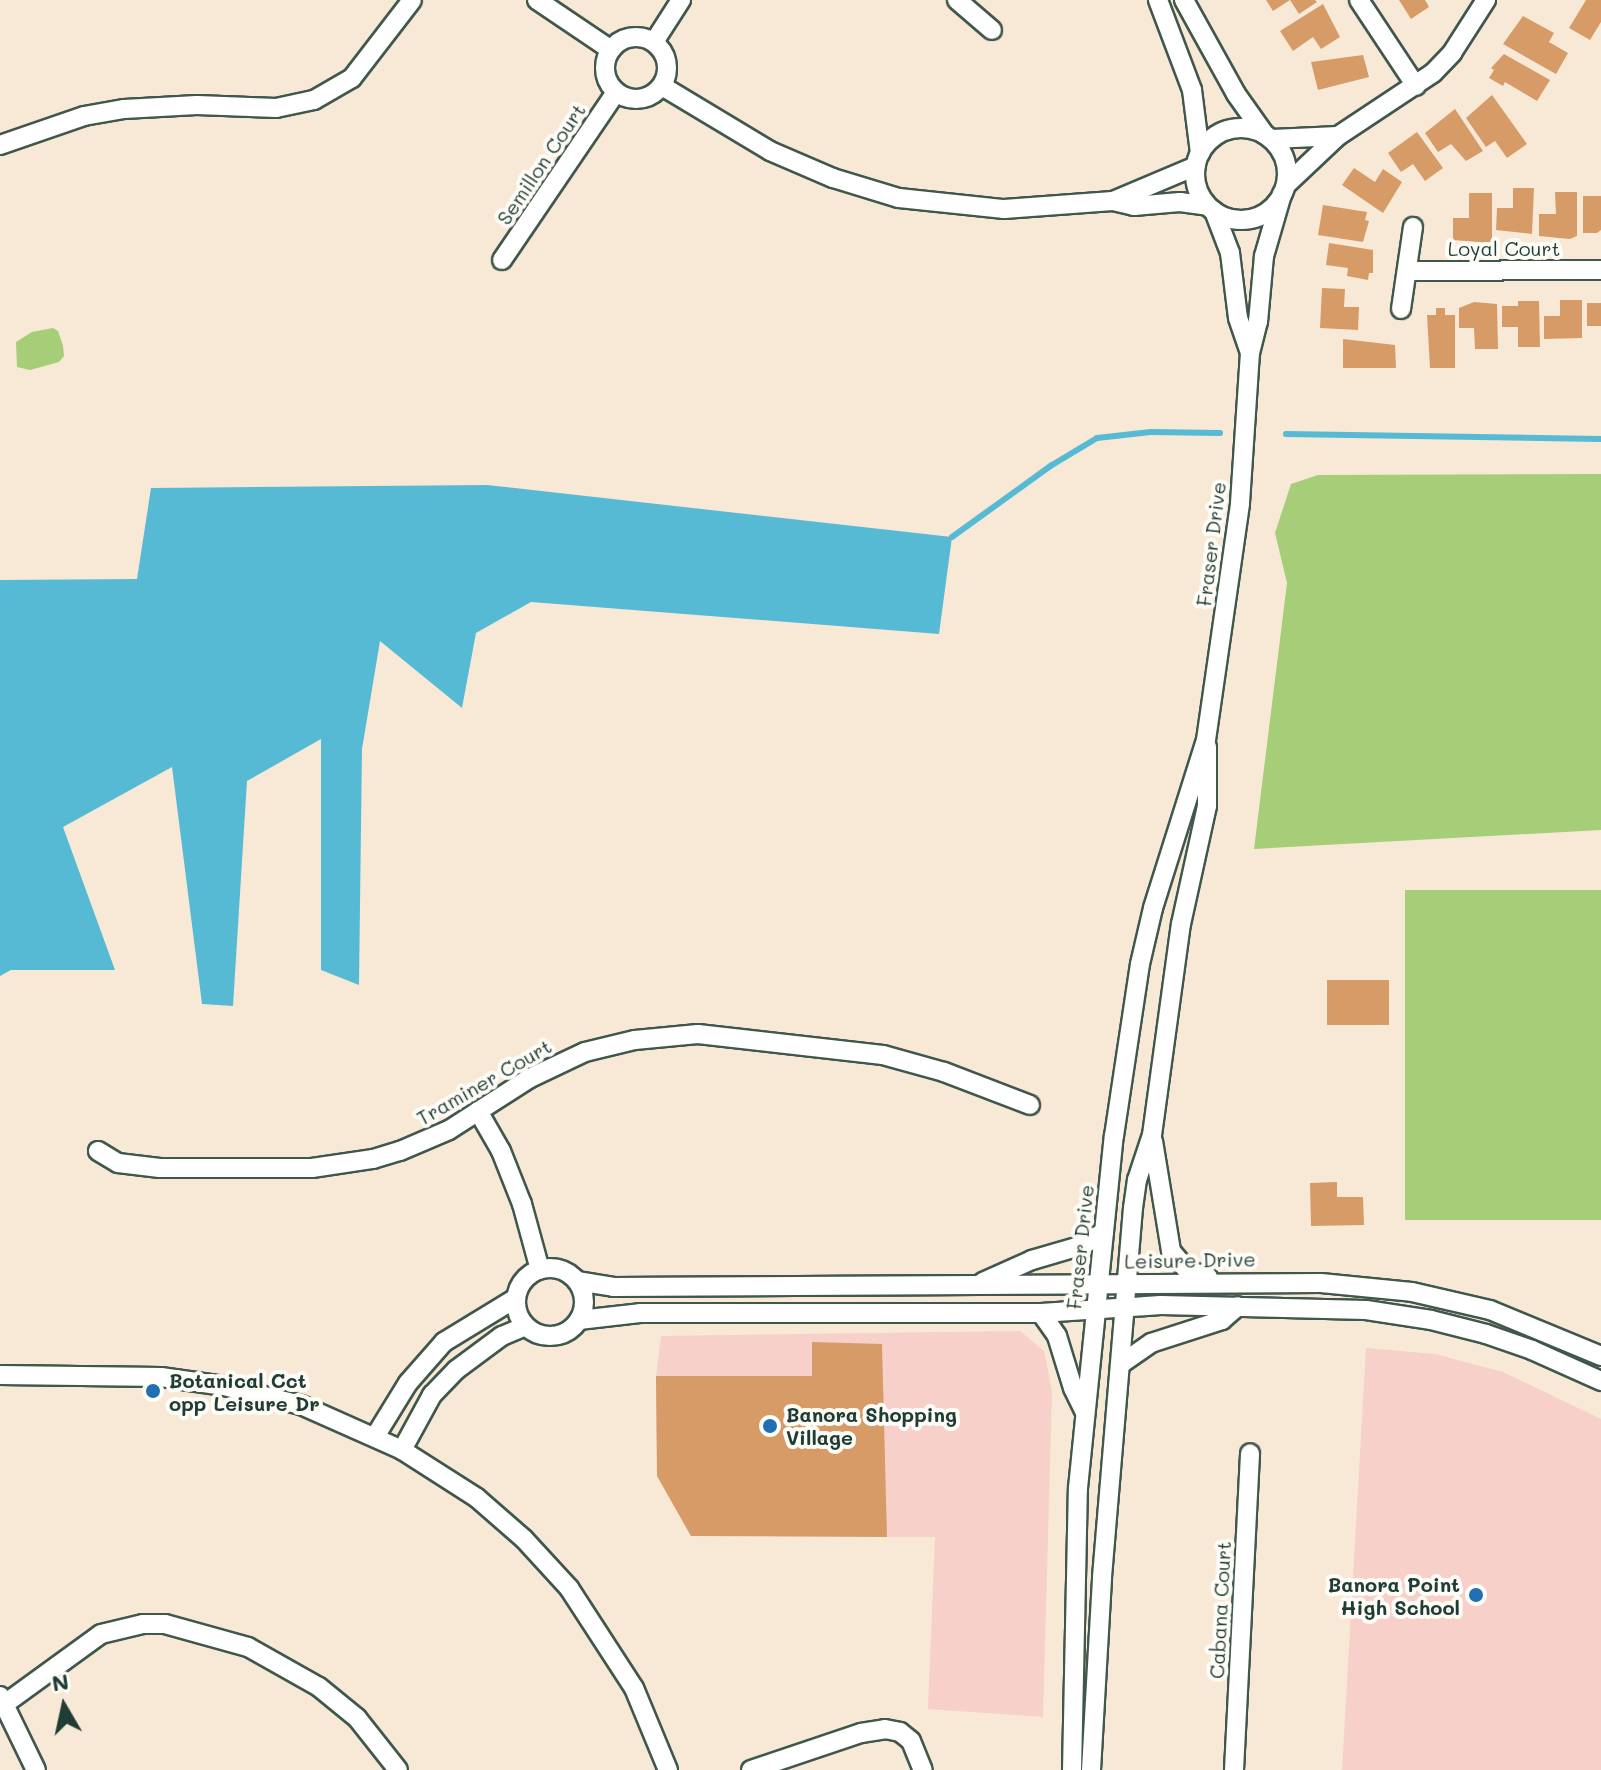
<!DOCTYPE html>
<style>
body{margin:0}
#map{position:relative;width:1601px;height:1770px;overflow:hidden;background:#f8e9d6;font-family:Mali,sans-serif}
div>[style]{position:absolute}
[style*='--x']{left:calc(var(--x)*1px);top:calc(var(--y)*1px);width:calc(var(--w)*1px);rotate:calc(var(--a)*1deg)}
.built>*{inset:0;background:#f7d0ca}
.green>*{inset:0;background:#a6cd77;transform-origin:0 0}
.water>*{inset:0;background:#56bad4}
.stream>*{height:6px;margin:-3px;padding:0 3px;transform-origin:3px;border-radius:3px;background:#56bad4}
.building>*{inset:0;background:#d69b67;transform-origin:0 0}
.roads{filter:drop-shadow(2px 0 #40574c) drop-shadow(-2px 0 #40574c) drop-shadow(0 2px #40574c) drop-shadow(0 -2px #40574c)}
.minor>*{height:18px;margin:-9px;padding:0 9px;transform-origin:9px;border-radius:9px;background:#fff}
.minor>.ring{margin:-9px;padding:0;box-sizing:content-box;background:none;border:18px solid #fff;border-radius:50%}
.dots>*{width:22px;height:22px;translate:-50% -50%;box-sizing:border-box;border:4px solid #fdfcf7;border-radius:50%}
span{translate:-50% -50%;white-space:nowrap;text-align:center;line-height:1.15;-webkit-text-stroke:8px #fdfcf7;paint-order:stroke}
.street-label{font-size:20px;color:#1f3d34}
.poi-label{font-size:20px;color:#1f3d34;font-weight:700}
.left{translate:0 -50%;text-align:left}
.right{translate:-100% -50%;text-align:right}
.north{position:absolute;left:24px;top:1666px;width:80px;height:80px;-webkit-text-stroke:6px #fdfcf7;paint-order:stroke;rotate:351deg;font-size:22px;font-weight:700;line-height:32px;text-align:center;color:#1f3d34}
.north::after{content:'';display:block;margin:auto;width:28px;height:36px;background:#1f3d34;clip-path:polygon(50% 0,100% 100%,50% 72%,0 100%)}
</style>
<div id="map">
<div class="built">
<div style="clip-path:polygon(1020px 1331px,1044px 1351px,1052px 1391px,1043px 1717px,928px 1709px,935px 1537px,691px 1536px,657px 1476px,656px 1376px,661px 1336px)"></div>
<div style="clip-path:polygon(1366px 1348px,1435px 1354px,1503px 1372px,1601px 1419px,1601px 1770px,1342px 1770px)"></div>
</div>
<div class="green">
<div style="clip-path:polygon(53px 328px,58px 331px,63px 346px,64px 356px,59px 362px,30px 370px,17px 367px,16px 342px,32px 332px)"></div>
<div style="clip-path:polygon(1601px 474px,1601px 830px,1254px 849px,1287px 583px,1275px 533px,1291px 484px,1318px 475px)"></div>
<div style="left:1601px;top:890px;width:330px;height:196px;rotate:90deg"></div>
</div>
<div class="water">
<div style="clip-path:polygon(487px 485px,952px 537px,939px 634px,531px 602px,476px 633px,462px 708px,380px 641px,362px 749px,359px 985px,321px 970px,321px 739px,247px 781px,233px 1006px,202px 1004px,172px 767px,63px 827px,115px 970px,11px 970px,0 976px,0 580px,137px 579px,151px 488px)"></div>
</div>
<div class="stream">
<div style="--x:1286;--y:434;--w:315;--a:0.9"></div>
<div style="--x:952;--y:537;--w:123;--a:-35.8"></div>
<div style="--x:1052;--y:465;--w:52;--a:-31"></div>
<div style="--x:1097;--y:438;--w:54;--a:-6.3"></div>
<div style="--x:1151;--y:432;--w:69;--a:0.8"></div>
</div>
<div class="building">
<div style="clip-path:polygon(1266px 0,1315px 0,1317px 2px,1299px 14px,1290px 0,1273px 11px)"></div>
<div style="clip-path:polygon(1399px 0,1425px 0,1429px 7px,1411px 19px)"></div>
<div style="clip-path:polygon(1586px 0,1601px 0,1601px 22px,1590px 40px,1569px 28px)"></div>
<div style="clip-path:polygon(1323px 4px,1340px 37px,1321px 49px,1313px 37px,1293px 51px,1280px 31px)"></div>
<div style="clip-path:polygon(1523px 16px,1554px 33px,1549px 42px,1568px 53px,1556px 74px,1503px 44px)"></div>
<div style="clip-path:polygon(1504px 54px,1550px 80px,1537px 101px,1505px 82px,1503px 86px,1489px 78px,1494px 70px,1491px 68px)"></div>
<div style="clip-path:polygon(1363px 55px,1369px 77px,1318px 90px,1311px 62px)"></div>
<div style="clip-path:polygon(1492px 95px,1527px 144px,1507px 158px,1495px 141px,1486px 147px,1466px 118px)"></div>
<div style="clip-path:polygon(1455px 109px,1483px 151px,1466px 161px,1451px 144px,1438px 152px,1425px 133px)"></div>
<div style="clip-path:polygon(1417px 132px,1443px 168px,1425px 181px,1413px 164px,1401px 172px,1388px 153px)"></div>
<div style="clip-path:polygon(1354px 168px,1375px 182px,1383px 169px,1402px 182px,1383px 213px,1342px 185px)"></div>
<div style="clip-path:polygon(1513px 188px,1534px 188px,1532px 234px,1496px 230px,1497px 208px,1513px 208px)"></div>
<div style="clip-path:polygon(1555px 192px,1577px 192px,1577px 236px,1570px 239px,1539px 236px,1539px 214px,1556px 214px)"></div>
<div style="clip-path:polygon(1469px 193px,1492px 193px,1492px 243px,1453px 240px,1453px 218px,1469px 218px)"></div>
<div style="clip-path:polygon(1583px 196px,1601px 196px,1601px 230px,1597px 233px,1583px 233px)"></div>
<div style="clip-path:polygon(1323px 205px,1367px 212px,1365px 220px,1369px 221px,1363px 242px,1318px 235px)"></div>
<div style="clip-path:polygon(1329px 243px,1373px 250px,1373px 273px,1369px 273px,1368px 280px,1347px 276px,1348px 268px,1326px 265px)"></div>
<div style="clip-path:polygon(1322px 288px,1345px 289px,1344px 307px,1359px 307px,1358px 330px,1320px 328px)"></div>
<div style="clip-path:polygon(1560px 300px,1582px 300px,1582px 338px,1544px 339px,1544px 316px,1560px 316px)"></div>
<div style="clip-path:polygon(1518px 301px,1539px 301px,1540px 347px,1518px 347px,1518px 327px,1502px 327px,1502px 306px,1518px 306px)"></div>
<div style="clip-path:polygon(1474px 302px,1497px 304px,1498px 349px,1475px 349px,1474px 328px,1459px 328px,1459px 308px)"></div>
<div style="left:1587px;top:303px;width:14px;height:23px"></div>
<div style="clip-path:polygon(1436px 308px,1445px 308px,1445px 315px,1455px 315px,1455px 368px,1430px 368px,1427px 315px,1436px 315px)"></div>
<div style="clip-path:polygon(1343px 339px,1395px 345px,1396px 368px,1343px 368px)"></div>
<div style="left:1389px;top:980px;width:45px;height:62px;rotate:90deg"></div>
<div style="clip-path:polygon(1337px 1182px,1337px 1197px,1363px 1197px,1364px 1225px,1311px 1226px,1310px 1183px)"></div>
<div style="clip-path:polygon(812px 1342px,882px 1344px,887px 1537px,691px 1536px,657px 1476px,656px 1376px,812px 1376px)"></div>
</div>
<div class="roads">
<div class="minor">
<div style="--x:537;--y:0;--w:89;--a:34"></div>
<div style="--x:957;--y:0;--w:46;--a:40.6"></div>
<div style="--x:1158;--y:0;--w:96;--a:69.3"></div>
<div style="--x:1192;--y:90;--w:64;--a:82.8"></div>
<div style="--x:1184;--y:0;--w:107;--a:61"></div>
<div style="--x:1236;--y:94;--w:50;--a:54.7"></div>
<div style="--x:1359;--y:0;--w:103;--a:56.5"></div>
<div class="ring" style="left:605px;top:37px;width:44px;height:44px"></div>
<div style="--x:654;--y:42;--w:50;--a:-57.3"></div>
<div style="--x:662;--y:86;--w:126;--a:31"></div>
<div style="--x:770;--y:151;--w:69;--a:23.2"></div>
<div style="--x:833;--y:178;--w:69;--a:16.9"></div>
<div style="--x:899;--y:198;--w:106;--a:6"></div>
<div style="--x:1004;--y:209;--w:109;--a:-4.2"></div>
<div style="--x:1113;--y:201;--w:22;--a:13"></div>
<div style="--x:1134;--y:206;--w:46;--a:-5"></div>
<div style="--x:1180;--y:202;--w:28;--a:8"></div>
<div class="ring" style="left:1195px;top:128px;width:74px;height:74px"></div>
<div style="--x:1272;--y:139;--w:66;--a:-2.6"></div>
<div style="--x:0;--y:145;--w:89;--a:-19"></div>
<div style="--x:84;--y:116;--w:41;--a:-9.9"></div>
<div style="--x:124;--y:109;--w:73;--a:-3.1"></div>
<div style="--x:197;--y:105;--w:79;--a:2.2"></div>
<div style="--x:276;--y:108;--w:39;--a:-12"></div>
<div style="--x:314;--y:100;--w:44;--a:-30.1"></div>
<div style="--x:352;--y:78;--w:98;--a:-52.4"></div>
<div style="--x:1286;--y:185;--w:71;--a:-43.3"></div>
<div style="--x:1338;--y:136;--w:114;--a:-33.6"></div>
<div style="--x:1433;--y:73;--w:28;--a:-46"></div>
<div style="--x:1452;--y:53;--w:63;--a:-57.3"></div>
<div style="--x:1113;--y:201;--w:90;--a:-22.9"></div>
<div style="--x:1214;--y:211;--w:45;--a:69.1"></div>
<div style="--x:1230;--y:253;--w:65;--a:83"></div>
<div style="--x:1238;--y:318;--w:37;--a:71"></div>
<div style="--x:502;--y:260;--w:203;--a:-55.8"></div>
<div style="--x:1407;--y:271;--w:194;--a:-0.3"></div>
<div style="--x:1401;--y:309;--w:83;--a:-81.7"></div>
<div style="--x:478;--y:1111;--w:46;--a:60.1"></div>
<div style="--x:501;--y:1151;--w:57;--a:68.4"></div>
<div style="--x:522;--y:1204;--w:68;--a:74.7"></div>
<div style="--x:1153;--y:1141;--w:111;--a:80.7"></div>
<div style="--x:1171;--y:1251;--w:25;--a:50"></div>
<div style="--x:1187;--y:1270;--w:22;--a:18"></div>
<div style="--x:98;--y:1151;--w:23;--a:31"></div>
<div style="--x:118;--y:1163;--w:42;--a:6.8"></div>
<div style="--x:160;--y:1168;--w:152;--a:0"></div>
<div style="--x:312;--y:1168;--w:62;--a:-8.4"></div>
<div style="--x:373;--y:1159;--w:28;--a:-17"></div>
<div style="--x:400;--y:1151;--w:53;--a:-23.2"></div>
<div style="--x:449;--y:1130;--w:96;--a:-32.7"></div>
<div style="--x:530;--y:1078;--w:61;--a:-25.3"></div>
<div style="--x:585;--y:1052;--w:51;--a:-13.5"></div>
<div style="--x:635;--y:1040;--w:63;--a:-5.4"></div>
<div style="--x:698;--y:1034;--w:186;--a:6.5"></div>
<div style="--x:883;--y:1055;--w:63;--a:15.6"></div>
<div style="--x:944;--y:1072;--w:92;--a:21"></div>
<div class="ring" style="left:516px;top:1268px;width:50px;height:50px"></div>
<div style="--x:577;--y:1281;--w:37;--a:9"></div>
<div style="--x:614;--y:1287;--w:707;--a:-0.32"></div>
<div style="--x:1321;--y:1283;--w:91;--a:5.6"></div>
<div style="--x:1412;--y:1292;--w:80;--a:13"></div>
<div style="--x:1490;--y:1310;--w:120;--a:22.5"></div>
<div style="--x:983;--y:1282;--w:54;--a:-24.2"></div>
<div style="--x:1032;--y:1260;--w:53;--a:-16.4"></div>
<div style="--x:1083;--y:1245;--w:25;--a:-32"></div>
<div style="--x:1041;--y:1313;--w:28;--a:55"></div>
<div style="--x:1057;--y:1336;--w:54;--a:72.9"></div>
<div style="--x:1073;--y:1388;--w:28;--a:64"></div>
<div style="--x:579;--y:1320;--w:61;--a:-6.5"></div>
<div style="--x:640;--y:1313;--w:401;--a:0"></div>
<div style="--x:1041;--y:1313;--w:120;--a:-3.8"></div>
<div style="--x:1161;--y:1305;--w:205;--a:1.4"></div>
<div style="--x:1366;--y:1310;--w:66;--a:8.7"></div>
<div style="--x:1431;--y:1320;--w:57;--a:14.3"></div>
<div style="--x:1486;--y:1334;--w:49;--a:19.2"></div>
<div style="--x:1532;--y:1350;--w:76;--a:24.2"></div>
<div style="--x:1121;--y:1364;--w:37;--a:-35"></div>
<div style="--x:1151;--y:1343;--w:75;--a:-17.9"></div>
<div style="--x:1222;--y:1320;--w:21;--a:-41"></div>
<div style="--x:0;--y:1375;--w:161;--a:0.7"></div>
<div style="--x:161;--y:1377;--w:64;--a:8.1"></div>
<div style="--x:224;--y:1386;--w:79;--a:13.9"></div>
<div style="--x:301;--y:1405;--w:111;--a:24"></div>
<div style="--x:402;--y:1450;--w:89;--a:32.6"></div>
<div style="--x:477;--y:1498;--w:62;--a:41.1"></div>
<div style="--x:524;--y:1539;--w:67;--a:47.4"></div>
<div style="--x:569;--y:1588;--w:119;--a:57"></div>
<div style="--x:634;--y:1688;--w:89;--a:67.5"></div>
<div style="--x:376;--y:1435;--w:61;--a:-58.4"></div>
<div style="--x:408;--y:1383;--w:55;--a:-48.7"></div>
<div style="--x:444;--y:1342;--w:84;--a:-31.4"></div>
<div style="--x:402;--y:1450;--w:63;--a:-61.4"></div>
<div style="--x:432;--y:1395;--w:35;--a:-46"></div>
<div style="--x:456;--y:1370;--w:57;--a:-36.5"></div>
<div style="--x:502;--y:1336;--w:25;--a:-23"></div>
<div style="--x:0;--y:1696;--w:82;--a:64.1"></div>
<div style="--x:6;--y:1703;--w:117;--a:-36"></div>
<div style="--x:101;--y:1634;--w:43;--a:-13.4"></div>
<div style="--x:143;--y:1624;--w:22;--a:0"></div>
<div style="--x:165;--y:1624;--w:86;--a:15.5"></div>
<div style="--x:248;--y:1647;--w:81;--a:29.4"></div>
<div style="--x:319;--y:1687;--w:49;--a:39.2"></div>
<div style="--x:357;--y:1718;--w:66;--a:51.7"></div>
<div style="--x:751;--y:1770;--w:116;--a:-18.6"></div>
<div style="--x:861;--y:1733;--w:24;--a:-9"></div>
<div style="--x:885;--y:1729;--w:15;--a:11"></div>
<div style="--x:900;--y:1732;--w:14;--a:39"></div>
<div style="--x:911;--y:1741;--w:31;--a:68"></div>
<div style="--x:1072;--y:1770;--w:282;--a:-88.8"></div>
<div style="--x:1078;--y:1488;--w:354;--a:-84.2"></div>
<div style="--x:1114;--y:1136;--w:174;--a:-81.4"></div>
<div style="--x:1140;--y:964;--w:57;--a:-76.9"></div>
<div style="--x:1153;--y:908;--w:176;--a:-72.5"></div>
<div style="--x:1206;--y:740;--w:239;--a:-81.8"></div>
<div style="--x:1240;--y:503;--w:150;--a:-86.2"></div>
<div style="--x:1250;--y:353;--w:32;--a:-76"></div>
<div style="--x:1258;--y:322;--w:66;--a:-84.8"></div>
<div style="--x:1264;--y:256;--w:65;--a:-73.8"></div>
<div style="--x:1091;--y:1770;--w:193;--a:-86.7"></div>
<div style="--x:1102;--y:1577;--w:370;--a:-85.2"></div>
<div style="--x:1133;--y:1208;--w:28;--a:-82"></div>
<div style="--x:1137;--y:1180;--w:47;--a:-71.6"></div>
<div style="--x:1152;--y:1135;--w:213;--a:-82.2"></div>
<div style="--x:1181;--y:924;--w:121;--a:-77.6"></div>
<div style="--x:1207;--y:806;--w:59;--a:-90"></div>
<div style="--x:1234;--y:1770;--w:317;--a:-87.1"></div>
</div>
</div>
<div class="dots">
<div style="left:153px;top:1391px;background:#1f6fb2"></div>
<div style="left:770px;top:1426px;background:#1f6fb2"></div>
<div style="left:1476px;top:1595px;background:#1f6fb2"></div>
</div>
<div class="street-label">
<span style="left:541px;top:164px;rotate:-56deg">Semillon Court</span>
<span style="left:1504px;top:248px">Loyal Court</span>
<span style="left:1211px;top:544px;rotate:-83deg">Fraser Drive</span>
<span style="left:484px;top:1082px;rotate:-30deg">Traminer Court</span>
<span style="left:1080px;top:1247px;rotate:-84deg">Fraser Drive</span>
<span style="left:1190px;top:1260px;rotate:-1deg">Leisure Drive</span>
<span style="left:1220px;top:1610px;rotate:-87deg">Cabana Court</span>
</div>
<div class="poi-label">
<span class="left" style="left:169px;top:1392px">Botanical Cct<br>opp Leisure Dr</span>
<span class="left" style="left:786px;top:1426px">Banora Shopping<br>Village</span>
<span class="right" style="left:1460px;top:1596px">Banora Point<br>High School</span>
</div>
<div class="north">N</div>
</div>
